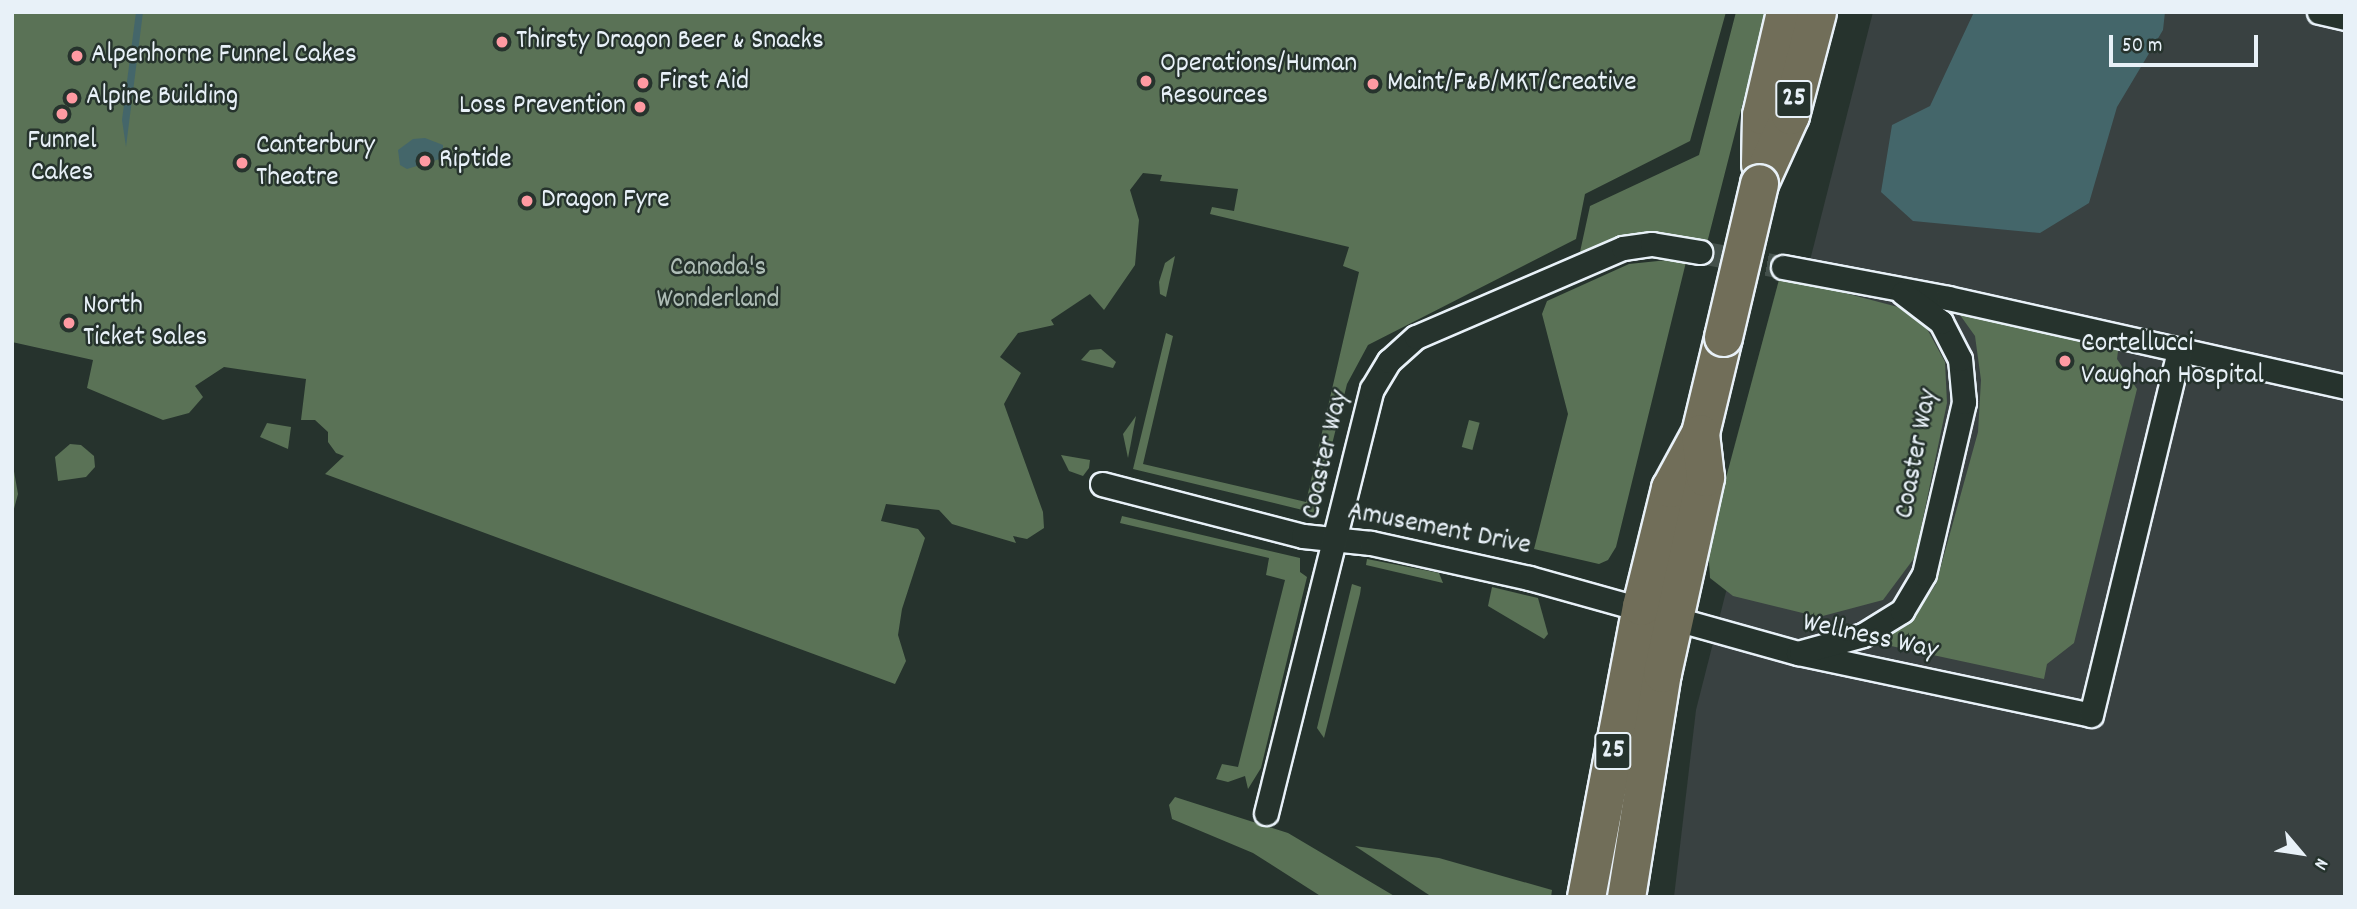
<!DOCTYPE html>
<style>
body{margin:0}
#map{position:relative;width:2357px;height:909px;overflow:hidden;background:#26332d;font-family:Dekko,sans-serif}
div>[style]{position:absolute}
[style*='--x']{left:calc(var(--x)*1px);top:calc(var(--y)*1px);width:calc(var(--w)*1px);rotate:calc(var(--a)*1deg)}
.built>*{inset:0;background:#394141}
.green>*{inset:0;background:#5a7256;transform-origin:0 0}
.water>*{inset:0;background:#44666a}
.minor-tunnel>*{height:23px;margin-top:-11.5px;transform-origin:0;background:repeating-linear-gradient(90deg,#43504b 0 23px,transparent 0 34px)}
.roads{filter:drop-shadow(2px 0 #e8f1f8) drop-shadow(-2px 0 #e8f1f8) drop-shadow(0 2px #e8f1f8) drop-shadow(0 -2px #e8f1f8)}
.minor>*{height:23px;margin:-11.5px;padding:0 11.5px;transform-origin:11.5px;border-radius:11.5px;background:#26332d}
.primary>*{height:37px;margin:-18.5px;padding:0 18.5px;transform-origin:18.5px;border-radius:18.5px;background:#716e59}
.bridges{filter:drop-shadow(2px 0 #e8f1f8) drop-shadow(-2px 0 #e8f1f8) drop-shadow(0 2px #e8f1f8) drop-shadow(0 -2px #e8f1f8)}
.primary-bridge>*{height:37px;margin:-18.5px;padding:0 18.5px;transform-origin:18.5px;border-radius:18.5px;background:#716e59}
.dots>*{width:19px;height:19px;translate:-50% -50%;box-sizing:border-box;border:4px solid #26332d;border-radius:50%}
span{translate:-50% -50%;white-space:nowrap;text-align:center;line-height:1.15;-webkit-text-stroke:5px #26332d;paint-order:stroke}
.shield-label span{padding:2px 5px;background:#26332d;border:2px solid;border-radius:5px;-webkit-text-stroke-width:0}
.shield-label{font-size:26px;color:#e8f1f8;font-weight:700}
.poi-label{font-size:28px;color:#e8f1f8}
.left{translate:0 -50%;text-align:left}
.right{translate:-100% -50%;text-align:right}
.park-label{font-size:28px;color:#afbeb7}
.street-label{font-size:28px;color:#e8f1f8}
.frame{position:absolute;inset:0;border:14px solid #e8f1f8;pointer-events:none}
.north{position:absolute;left:2266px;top:818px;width:70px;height:70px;-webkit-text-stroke:5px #26332d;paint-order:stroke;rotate:119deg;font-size:19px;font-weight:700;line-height:28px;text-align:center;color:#e8f1f8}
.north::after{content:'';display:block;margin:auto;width:24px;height:32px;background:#e8f1f8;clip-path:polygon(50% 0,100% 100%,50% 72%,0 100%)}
.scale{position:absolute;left:2109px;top:35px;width:149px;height:32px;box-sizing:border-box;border:4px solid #e8f1f8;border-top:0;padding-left:9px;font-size:21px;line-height:24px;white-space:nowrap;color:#e8f1f8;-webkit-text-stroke:5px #26332d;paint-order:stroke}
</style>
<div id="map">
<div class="built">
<div style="clip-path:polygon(1873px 12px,2345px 12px,2345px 897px,1674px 897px,1696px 710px)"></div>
</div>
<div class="green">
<div style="clip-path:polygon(12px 12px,1726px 12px,1690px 141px,1585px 194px,1576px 239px,1368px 345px,1347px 384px,1315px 513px,1133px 469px,1166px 333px,1173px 336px,1143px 464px,1306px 502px,1359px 272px,1343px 266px,1349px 247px,1210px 214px,1212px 207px,1234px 211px,1238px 189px,1160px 181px,1162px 175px,1143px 173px,1130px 190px,1139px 220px,1135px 265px,1104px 310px,1090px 294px,1051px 320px,1054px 325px,1018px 333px,1000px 357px,1021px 373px,1004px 404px,1043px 512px,1044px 528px,1027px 539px,1013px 536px,1016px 543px,952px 524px,939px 510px,886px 504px,881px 521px,918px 529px,925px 538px,902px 609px,898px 635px,906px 661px,895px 684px,325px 474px,344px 456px,336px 453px,328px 442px,328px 432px,315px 420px,301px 420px,306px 379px,224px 367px,195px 386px,203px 397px,189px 413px,163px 420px,87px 388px,93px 360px,12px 342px)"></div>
<div style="clip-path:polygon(1736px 12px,1766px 12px,1707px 243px,1642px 235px,1580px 252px,1590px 206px,1699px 155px)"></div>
<div style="clip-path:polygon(1175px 256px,1166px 297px,1160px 294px,1159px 282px,1165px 263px)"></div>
<div style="clip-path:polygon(1687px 258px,1616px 547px,1608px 560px,1599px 564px,1534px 549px,1568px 414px,1542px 314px,1547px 301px,1629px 264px)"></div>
<div style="clip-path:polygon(1780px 276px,1898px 307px,1926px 327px,1945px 362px,1947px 403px,1915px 557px,1883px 600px,1819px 617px,1733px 596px,1710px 578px,1708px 545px)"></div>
<div style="clip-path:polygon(1955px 308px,2119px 343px,2117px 359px,2137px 389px,2074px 643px,2047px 664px,2044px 679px,1877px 643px,1917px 613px,1936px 584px,1978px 432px,1981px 380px,1975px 336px)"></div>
<div style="clip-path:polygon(1101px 349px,1116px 362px,1113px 368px,1081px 360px,1090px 350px)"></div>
<div style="clip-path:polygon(1136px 416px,1128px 458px,1123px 434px)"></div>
<div style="left:1469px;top:420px;width:11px;height:28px;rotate:15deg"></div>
<div style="clip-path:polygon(267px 423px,291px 427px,288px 449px,260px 437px)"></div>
<div style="clip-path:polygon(70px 444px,81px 445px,94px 456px,95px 467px,86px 477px,58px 481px,55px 457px)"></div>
<div style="clip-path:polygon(1061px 455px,1090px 460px,1089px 468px,1083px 476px,1069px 471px)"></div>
<div style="clip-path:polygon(12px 460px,18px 494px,12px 516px)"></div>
<div style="clip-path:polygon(1122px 516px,1300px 558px,1300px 572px,1307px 577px,1261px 768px,1248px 789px,1245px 776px,1228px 782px,1216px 779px,1222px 764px,1238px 767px,1285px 580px,1266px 575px,1269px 558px,1120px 523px)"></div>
<div style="clip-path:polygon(1367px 559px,1439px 573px,1443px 583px,1366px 565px)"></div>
<div style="clip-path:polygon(1352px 584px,1361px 587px,1360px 594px,1324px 738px,1317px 728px)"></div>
<div style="clip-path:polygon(1492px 587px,1538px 598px,1548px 634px,1544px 639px,1488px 606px)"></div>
<div style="clip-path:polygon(1175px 797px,1288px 833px,1396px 897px,1322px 897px,1253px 853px,1172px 819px,1169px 805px)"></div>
<div style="clip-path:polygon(1355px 846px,1439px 858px,1552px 890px,1551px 897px,1432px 897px)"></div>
</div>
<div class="water">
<div style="clip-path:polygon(136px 12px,143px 12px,126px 147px,122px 120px)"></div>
<div style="clip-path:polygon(1974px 12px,2165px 12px,2163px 30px,2117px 107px,2089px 203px,2040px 233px,1913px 221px,1881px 192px,1892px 125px,1930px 106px)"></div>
<div style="clip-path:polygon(425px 138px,443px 145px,443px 158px,407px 169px,400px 165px,398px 150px,413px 139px)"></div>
</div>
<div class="minor-tunnel">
<div style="--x:1700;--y:252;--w:84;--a:10.2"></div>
</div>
<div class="roads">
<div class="minor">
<div style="--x:2319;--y:12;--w:27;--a:13"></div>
<div style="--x:1783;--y:267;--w:168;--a:10.6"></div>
<div style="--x:1948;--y:298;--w:407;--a:12.6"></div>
<div style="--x:1102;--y:484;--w:208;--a:14.5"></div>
<div style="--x:1303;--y:536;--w:68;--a:5.9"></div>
<div style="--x:1371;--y:543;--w:162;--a:12.5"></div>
<div style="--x:1529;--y:578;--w:279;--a:15.6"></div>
<div style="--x:1798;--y:653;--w:299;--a:11.9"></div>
<div style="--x:2091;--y:715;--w:374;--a:-76.4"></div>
<div style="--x:1801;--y:652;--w:64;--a:-15.3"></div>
<div style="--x:1863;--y:635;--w:46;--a:-31.6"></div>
<div style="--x:1902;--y:611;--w:43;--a:-59.3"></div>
<div style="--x:1924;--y:574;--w:177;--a:-76.9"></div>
<div style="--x:1964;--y:402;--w:43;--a:-95.3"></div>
<div style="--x:1960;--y:359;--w:42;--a:-117.2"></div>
<div style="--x:1941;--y:322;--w:48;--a:-142.7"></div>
<div style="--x:1266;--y:813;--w:437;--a:-76"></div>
<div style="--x:1372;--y:389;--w:33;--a:-59"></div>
<div style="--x:1389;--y:361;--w:36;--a:-42"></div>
<div style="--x:1416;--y:337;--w:225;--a:-23.3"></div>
<div style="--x:1623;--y:248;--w:29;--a:-8"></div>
<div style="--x:1652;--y:244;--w:49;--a:9.5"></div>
</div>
<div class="primary">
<div style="--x:1760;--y:164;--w:49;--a:-88.8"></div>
<div style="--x:1761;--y:115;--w:106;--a:-76.9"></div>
<div style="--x:1759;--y:183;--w:75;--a:-65.5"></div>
<div style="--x:1790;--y:115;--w:106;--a:-75.3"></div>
<div style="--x:1586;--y:897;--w:296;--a:-79.3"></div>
<div style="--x:1641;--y:606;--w:122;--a:-76.2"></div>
<div style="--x:1670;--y:488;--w:63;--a:-61.4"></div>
<div style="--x:1700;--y:433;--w:99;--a:-76.5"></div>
<div style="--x:1626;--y:897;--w:227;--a:-80.9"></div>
<div style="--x:1662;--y:673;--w:201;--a:-77.6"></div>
<div style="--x:1705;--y:477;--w:44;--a:-96.5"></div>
</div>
</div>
<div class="bridges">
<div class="primary-bridge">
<div style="--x:1723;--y:337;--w:158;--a:-76.8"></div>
</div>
</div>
<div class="dots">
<div style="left:502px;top:42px;background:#ff9aa2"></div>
<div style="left:77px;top:56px;background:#ff9aa2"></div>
<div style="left:1146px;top:81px;background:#ff9aa2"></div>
<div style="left:643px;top:83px;background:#ff9aa2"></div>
<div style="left:1373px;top:84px;background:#ff9aa2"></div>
<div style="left:72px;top:98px;background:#ff9aa2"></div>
<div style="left:640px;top:107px;background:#ff9aa2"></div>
<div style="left:62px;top:114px;background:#ff9aa2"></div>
<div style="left:425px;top:161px;background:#ff9aa2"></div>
<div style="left:242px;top:163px;background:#ff9aa2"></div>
<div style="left:527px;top:201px;background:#ff9aa2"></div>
<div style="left:69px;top:323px;background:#ff9aa2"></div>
<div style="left:2065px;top:361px;background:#ff9aa2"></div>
</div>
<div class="shield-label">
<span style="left:1794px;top:99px">25</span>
<span style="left:1613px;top:751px">25</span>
</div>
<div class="poi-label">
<span class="left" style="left:516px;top:42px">Thirsty Dragon Beer &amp; Snacks</span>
<span class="left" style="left:91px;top:56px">Alpenhorne Funnel Cakes</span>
<span class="left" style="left:1160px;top:81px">Operations/Human<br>Resources</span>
<span class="left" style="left:659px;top:83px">First Aid</span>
<span class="left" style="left:1387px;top:84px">Maint/F&amp;B/MKT/Creative</span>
<span class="left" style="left:86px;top:98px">Alpine Building</span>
<span class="right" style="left:626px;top:107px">Loss Prevention</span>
<span style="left:62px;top:158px">Funnel<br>Cakes</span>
<span class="left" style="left:256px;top:163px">Canterbury<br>Theatre</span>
<span class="left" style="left:439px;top:161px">Riptide</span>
<span class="left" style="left:541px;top:201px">Dragon Fyre</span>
<span class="left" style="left:83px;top:323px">North<br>Ticket Sales</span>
<span class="left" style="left:2081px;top:361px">Cortellucci<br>Vaughan Hospital</span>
</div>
<div class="park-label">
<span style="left:718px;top:285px">Canada's<br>Wonderland</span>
</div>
<div class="street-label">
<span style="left:1918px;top:454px;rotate:-79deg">Coaster Way</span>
<span style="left:1327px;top:455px;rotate:-77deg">Coaster Way</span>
<span style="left:1439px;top:530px;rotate:11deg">Amusement Drive</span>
<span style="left:1870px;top:638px;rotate:12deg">Wellness Way</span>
</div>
<div class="frame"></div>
<div class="north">N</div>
<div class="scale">50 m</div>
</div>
